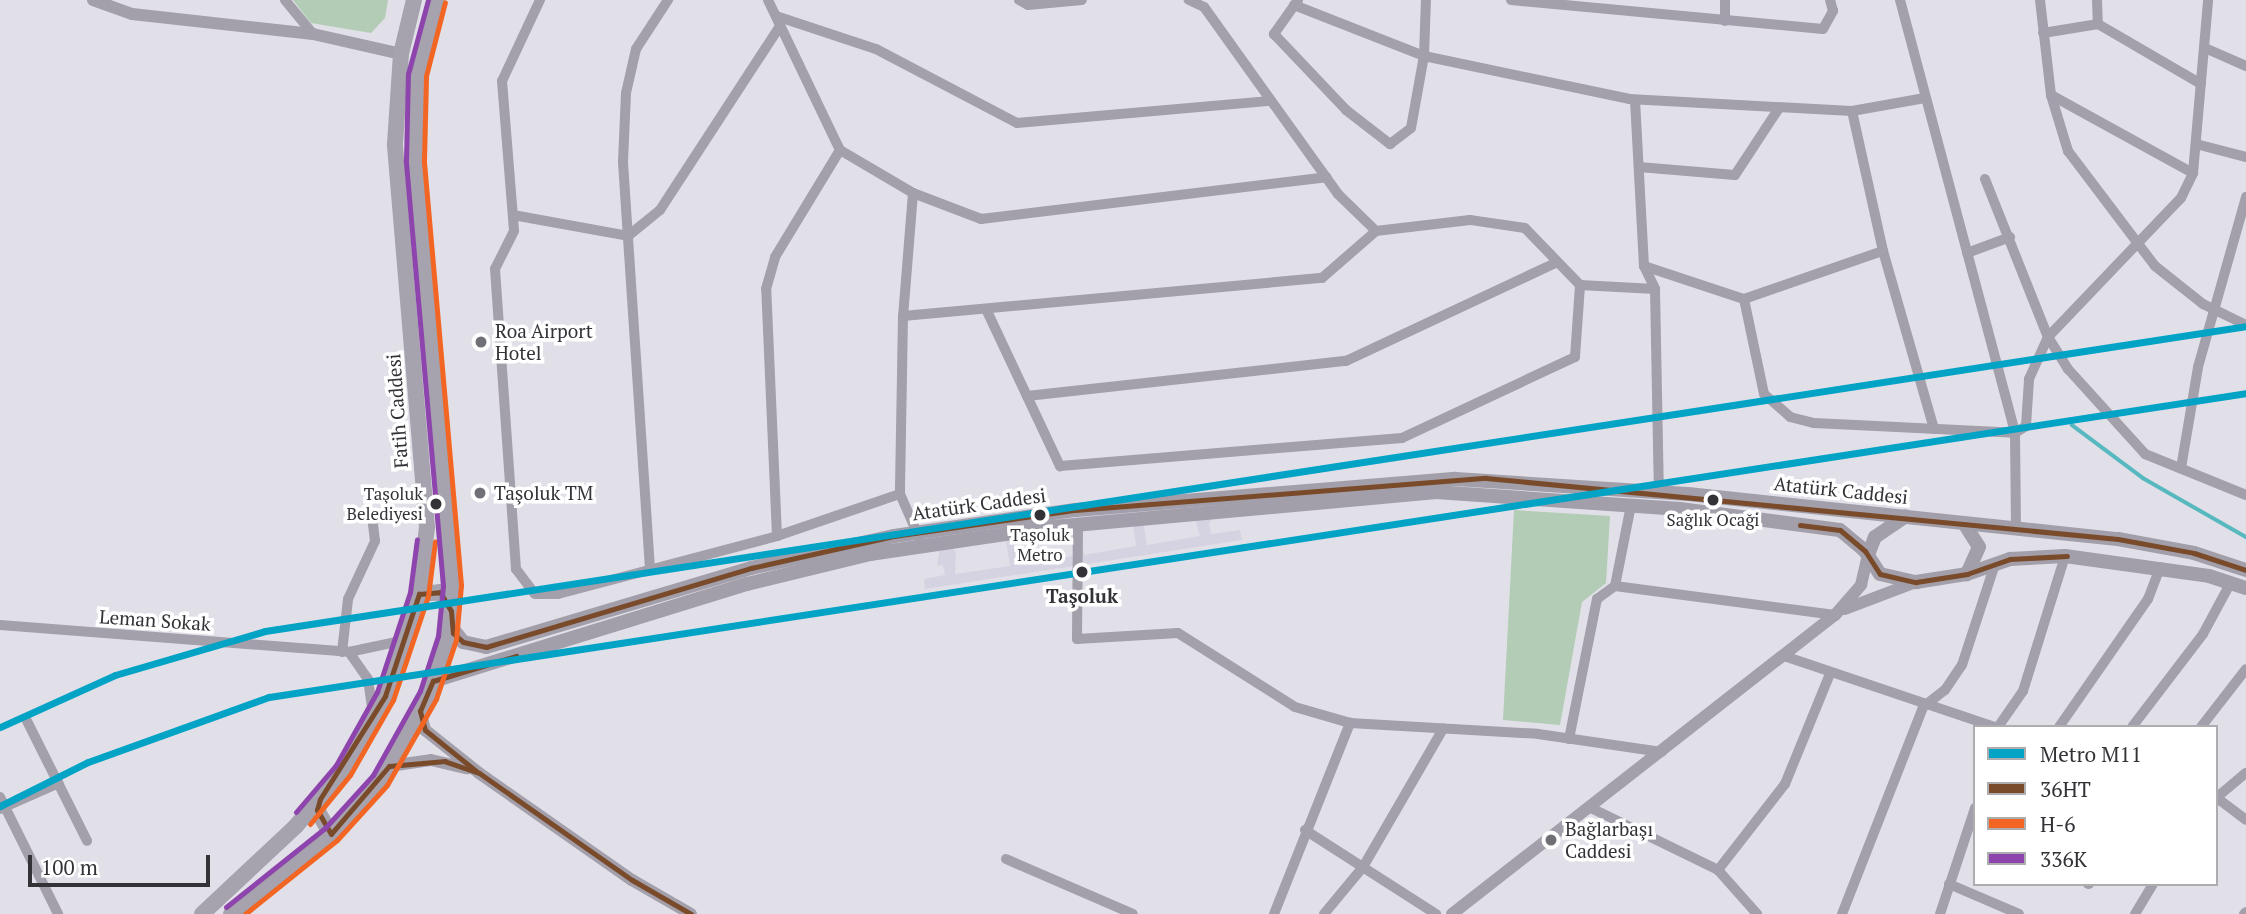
<!DOCTYPE html>
<meta charset="utf-8">
<style>
body{margin:0}
#map{position:relative;width:2246px;height:914px;overflow:hidden;background:#e1e0e8;font-family:"PT Serif",serif}
div>[style]{position:absolute}
[style*='--x']{left:calc(var(--x)*1px);top:calc(var(--y)*1px);width:calc(var(--w)*1px);rotate:calc(var(--a)*1deg)}
.built>*{inset:0;background:#d5d3e2}
.green>*{inset:0;background:#b2ccb5}
.stream>*{height:3.5px;margin:-1.75px;padding:0 1.75px;transform-origin:1.75px;border-radius:1.75px;background:#58b8bf}
.minor>*{height:10px;margin:-5px;padding:0 5px;transform-origin:5px;border-radius:5px;background:#a39fab}
.tertiary>*{height:12px;margin:-6px;padding:0 6px;transform-origin:6px;border-radius:6px;background:#a39fab}
.secondary>*{height:14px;margin:-7px;padding:0 7px;transform-origin:7px;border-radius:7px;background:#a29fab}
.primary>*{height:16px;margin:-8px;padding:0 8px;transform-origin:8px;border-radius:8px;background:#a6a2ae}
.bus-1>*{height:5px;margin:-2.5px;padding:0 2.5px;transform-origin:2.5px;border-radius:2.5px;background:#7a4b2a}
.bus-2>*{height:5px;margin:-2.5px;padding:0 2.5px;transform-origin:2.5px;border-radius:2.5px;background:#f26522}
.bus-3>*{height:5px;margin:-2.5px;padding:0 2.5px;transform-origin:2.5px;border-radius:2.5px;background:#8e44ad}
.metro-1>*{height:7px;margin:-3.5px;padding:0 3.5px;transform-origin:3.5px;border-radius:3.5px;background:#03a3c6}
.dots>*{width:19px;height:19px;translate:-50% -50%;box-sizing:border-box;border:4px solid #fff;border-radius:50%}
span{translate:-50% -50%;white-space:nowrap;text-align:center;line-height:1.15;-webkit-text-stroke:7px #fff;paint-order:stroke}
.bus-label{font-size:17px;color:#333237}
.right{translate:-100% -50%;text-align:right}
.poi-label{font-size:19px;color:#333237}
.left{translate:0 -50%;text-align:left}
.street-label{font-size:19px;color:#333237}
.stop-label{font-size:19px;color:#333237;font-weight:700}
.legend{position:absolute;left:1973px;top:725px;width:245px;height:161px;box-sizing:border-box;background:#fff;border:2px solid #adadaf;margin:0;padding:9px 12px;list-style:none;font-size:21px;color:#333237}
.legend li{display:flex;align-items:center;gap:14px;height:35px}
.legend b{width:35px;border:2px solid #adadaf}
.scale{position:absolute;left:28px;top:855px;width:182px;height:32px;box-sizing:border-box;border:4px solid #333237;border-top:0;padding-left:9px;font-size:21px;line-height:24px;white-space:nowrap;color:#333237;-webkit-text-stroke:5px #fff;paint-order:stroke}
</style>
<div id="map">
<div class="built">
<div style="clip-path:polygon(evenodd,1235px 491px,1209px 523px,1211px 534px,1240px 530px,1242px 540px,925px 589px,924px 579px,945px 575px,943px 565px,937px 566px,940px 546px,918px 539px,1235px 491px,1142px 514px,1194px 516px,1200px 536px,1147px 545px,1142px 514px,1235px 491px,1132px 516px,1136px 546px,1084px 555px,1079px 524px,1132px 516px,1235px 491px,1069px 526px,1073px 556px,1020px 564px,1016px 534px,1069px 526px,1235px 491px,1005px 535px,1010px 566px,955px 574px,956px 553px,950px 544px,1005px 535px)"></div>
</div>
<div class="green">
<div style="clip-path:polygon(293px 0,388px 0,385px 18px,371px 33px,311px 23px)"></div>
<div style="clip-path:polygon(1514px 510px,1610px 516px,1606px 583px,1582px 602px,1560px 725px,1503px 720px)"></div>
</div>
<div class="stream">
<div style="--x:2072;--y:425;--w:89;--a:36.7"></div>
<div style="--x:2143;--y:478;--w:119;--a:29.8"></div>
</div>
<div class="minor">
<div style="--x:285;--y:0;--w:44;--a:50.5"></div>
<div style="--x:540;--y:0;--w:89;--a:115.1"></div>
<div style="--x:502;--y:81;--w:150;--a:85.4"></div>
<div style="--x:514;--y:231;--w:42;--a:116.6"></div>
<div style="--x:495;--y:269;--w:301;--a:86"></div>
<div style="--x:516;--y:569;--w:31;--a:53"></div>
<div style="--x:535;--y:594;--w:23;--a:0"></div>
<div style="--x:558;--y:594;--w:227;--a:-14.8"></div>
<div style="--x:777;--y:536;--w:130;--a:-18.9"></div>
<div style="--x:768;--y:0;--w:166;--a:64.4"></div>
<div style="--x:840;--y:150;--w:85;--a:30.5"></div>
<div style="--x:913;--y:193;--w:123;--a:94.6"></div>
<div style="--x:903;--y:316;--w:178;--a:91"></div>
<div style="--x:900;--y:494;--w:47;--a:66.2"></div>
<div style="--x:1019;--y:0;--w:10;--a:29"></div>
<div style="--x:1028;--y:5;--w:54;--a:-5.3"></div>
<div style="--x:1298;--y:0;--w:42;--a:125.2"></div>
<div style="--x:1274;--y:34;--w:105;--a:46.5"></div>
<div style="--x:1346;--y:110;--w:56;--a:37.7"></div>
<div style="--x:1390;--y:144;--w:26;--a:-37"></div>
<div style="--x:1411;--y:128;--w:73;--a:-79.8"></div>
<div style="--x:1424;--y:56;--w:56;--a:-88"></div>
<div style="--x:1511;--y:0;--w:313;--a:5.3"></div>
<div style="--x:1823;--y:29;--w:21;--a:-61"></div>
<div style="--x:1833;--y:11;--w:11;--a:-105"></div>
<div style="--x:1900;--y:0;--w:448;--a:75.1"></div>
<div style="--x:2015;--y:433;--w:96;--a:89.4"></div>
<div style="--x:2040;--y:0;--w:96;--a:83.4"></div>
<div style="--x:2051;--y:95;--w:59;--a:73.1"></div>
<div style="--x:2068;--y:151;--w:144;--a:52.9"></div>
<div style="--x:2155;--y:266;--w:61;--a:38.4"></div>
<div style="--x:2203;--y:304;--w:48;--a:26"></div>
<div style="--x:2097;--y:0;--w:24;--a:88"></div>
<div style="--x:1294;--y:5;--w:140;--a:21.4"></div>
<div style="--x:1424;--y:56;--w:209;--a:11.8"></div>
<div style="--x:1629;--y:99;--w:223;--a:3.1"></div>
<div style="--x:1852;--y:111;--w:74;--a:-10.1"></div>
<div style="--x:776;--y:16;--w:105;--a:18.3"></div>
<div style="--x:876;--y:49;--w:159;--a:27.7"></div>
<div style="--x:1017;--y:123;--w:254;--a:-5"></div>
<div style="--x:1725;--y:21;--w:21;--a:-90"></div>
<div style="--x:2043;--y:33;--w:56;--a:-9.3"></div>
<div style="--x:2098;--y:24;--w:119;--a:30.2"></div>
<div style="--x:2205;--y:48;--w:45;--a:23.7"></div>
<div style="--x:2051;--y:95;--w:162;--a:28.8"></div>
<div style="--x:1635;--y:100;--w:166;--a:86.9"></div>
<div style="--x:1644;--y:266;--w:25;--a:64"></div>
<div style="--x:1655;--y:289;--w:203;--a:88.9"></div>
<div style="--x:1852;--y:111;--w:143;--a:77.5"></div>
<div style="--x:1883;--y:251;--w:185;--a:74"></div>
<div style="--x:2196;--y:144;--w:52;--a:14.6"></div>
<div style="--x:1639;--y:167;--w:96;--a:4.8"></div>
<div style="--x:1735;--y:175;--w:80;--a:-56.7"></div>
<div style="--x:1985;--y:179;--w:170;--a:68.3"></div>
<div style="--x:2048;--y:337;--w:38;--a:58"></div>
<div style="--x:2068;--y:369;--w:115;--a:47.8"></div>
<div style="--x:2145;--y:454;--w:109;--a:22.1"></div>
<div style="--x:913;--y:193;--w:73;--a:20.9"></div>
<div style="--x:981;--y:219;--w:348;--a:-6.9"></div>
<div style="--x:513;--y:215;--w:117;--a:10.3"></div>
<div style="--x:628;--y:236;--w:41;--a:-39.1"></div>
<div style="--x:660;--y:210;--w:220;--a:-56.9"></div>
<div style="--x:1967;--y:253;--w:46;--a:-20.4"></div>
<div style="--x:1644;--y:266;--w:105;--a:18.3"></div>
<div style="--x:1744;--y:299;--w:147;--a:-19.1"></div>
<div style="--x:1580;--y:285;--w:75;--a:3.1"></div>
<div style="--x:1744;--y:299;--w:97;--a:78.1"></div>
<div style="--x:1764;--y:394;--w:35;--a:41"></div>
<div style="--x:1790;--y:417;--w:25;--a:14"></div>
<div style="--x:1814;--y:423;--w:201;--a:2.8"></div>
<div style="--x:2015;--y:433;--w:13;--a:-32"></div>
<div style="--x:2026;--y:426;--w:47;--a:-86.3"></div>
<div style="--x:2029;--y:379;--w:46;--a:-65.7"></div>
<div style="--x:2048;--y:337;--w:192;--a:-46.3"></div>
<div style="--x:2181;--y:198;--w:28;--a:-64"></div>
<div style="--x:2193;--y:173;--w:174;--a:-85"></div>
<div style="--x:986;--y:309;--w:174;--a:64.8"></div>
<div style="--x:1060;--y:466;--w:343;--a:-4.7"></div>
<div style="--x:1402;--y:438;--w:191;--a:-25.1"></div>
<div style="--x:1575;--y:357;--w:72;--a:-86"></div>
<div style="--x:1580;--y:285;--w:79;--a:-134"></div>
<div style="--x:1525;--y:228;--w:56;--a:-171.7"></div>
<div style="--x:1470;--y:220;--w:95;--a:173.3"></div>
<div style="--x:1376;--y:231;--w:53;--a:-135.8"></div>
<div style="--x:1338;--y:194;--w:230;--a:-125.6"></div>
<div style="--x:1204;--y:7;--w:17;--a:-155"></div>
<div style="--x:903;--y:316;--w:421;--a:-5.2"></div>
<div style="--x:1322;--y:278;--w:72;--a:-41"></div>
<div style="--x:1027;--y:396;--w:321;--a:-6.3"></div>
<div style="--x:1346;--y:361;--w:233;--a:-25.1"></div>
<div style="--x:2181;--y:468;--w:102;--a:-80.4"></div>
<div style="--x:2198;--y:367;--w:177;--a:-74.2"></div>
<div style="--x:1078;--y:525;--w:114;--a:90.5"></div>
<div style="--x:1077;--y:639;--w:101;--a:-3.4"></div>
<div style="--x:1178;--y:633;--w:138;--a:32.3"></div>
<div style="--x:1295;--y:707;--w:57;--a:16.2"></div>
<div style="--x:1350;--y:723;--w:188;--a:3.3"></div>
<div style="--x:1538;--y:734;--w:125;--a:8.3"></div>
<div style="--x:777;--y:536;--w:247;--a:-92.5"></div>
<div style="--x:766;--y:289;--w:33;--a:-74"></div>
<div style="--x:775;--y:257;--w:125;--a:-58.7"></div>
<div style="--x:650;--y:569;--w:408;--a:-93.8"></div>
<div style="--x:623;--y:162;--w:69;--a:-87.5"></div>
<div style="--x:626;--y:93;--w:45;--a:-77.2"></div>
<div style="--x:636;--y:49;--w:59;--a:-56.9"></div>
<div style="--x:1615;--y:586;--w:222;--a:7.5"></div>
<div style="--x:0;--y:625;--w:350;--a:4.4"></div>
<div style="--x:349;--y:652;--w:57;--a:-12.1"></div>
<div style="--x:342;--y:652;--w:53;--a:-83.5"></div>
<div style="--x:348;--y:599;--w:64;--a:-65"></div>
<div style="--x:375;--y:541;--w:23;--a:-97"></div>
<div style="--x:349;--y:652;--w:33;--a:55"></div>
<div style="--x:368;--y:679;--w:37;--a:82"></div>
<div style="--x:1784;--y:656;--w:223;--a:18.6"></div>
<div style="--x:27;--y:721;--w:134;--a:63.4"></div>
<div style="--x:1998;--y:727;--w:44;--a:-55.2"></div>
<div style="--x:2023;--y:691;--w:141;--a:-72.7"></div>
<div style="--x:2059;--y:727;--w:156;--a:-55.2"></div>
<div style="--x:2148;--y:599;--w:34;--a:-69"></div>
<div style="--x:2132;--y:727;--w:117;--a:-52.6"></div>
<div style="--x:2203;--y:634;--w:59;--a:-61.7"></div>
<div style="--x:2201;--y:727;--w:73;--a:-52.2"></div>
<div style="--x:1569;--y:739;--w:143;--a:-78.7"></div>
<div style="--x:1597;--y:599;--w:22;--a:-36"></div>
<div style="--x:1615;--y:586;--w:83;--a:-78.8"></div>
<div style="--x:0;--y:797;--w:131;--a:63.6"></div>
<div style="--x:2216;--y:798;--w:39;--a:-40"></div>
<div style="--x:2217;--y:798;--w:36;--a:37"></div>
<div style="--x:1591;--y:808;--w:141;--a:26"></div>
<div style="--x:1718;--y:870;--w:59;--a:48.4"></div>
<div style="--x:0;--y:809;--w:64;--a:-23.8"></div>
<div style="--x:1305;--y:830;--w:156;--a:32.7"></div>
<div style="--x:1006;--y:859;--w:138;--a:23.4"></div>
<div style="--x:1718;--y:870;--w:109;--a:-52.1"></div>
<div style="--x:1785;--y:784;--w:119;--a:-67.8"></div>
<div style="--x:1949;--y:884;--w:76;--a:23.2"></div>
<div style="--x:2088;--y:884;--w:1;--a:0"></div>
<div style="--x:1274;--y:914;--w:206;--a:-68.3"></div>
<div style="--x:1324;--y:914;--w:61;--a:-50.3"></div>
<div style="--x:1363;--y:867;--w:160;--a:-59.9"></div>
<div style="--x:1842;--y:914;--w:222;--a:-68.6"></div>
<div style="--x:1923;--y:707;--w:28;--a:-38"></div>
<div style="--x:1945;--y:690;--w:30;--a:-56"></div>
<div style="--x:1962;--y:665;--w:106;--a:-71.9"></div>
<div style="--x:1940;--y:914;--w:112;--a:-71.7"></div>
<div style="--x:2135;--y:914;--w:35;--a:-59"></div>
<div style="--x:2244;--y:914;--w:3;--a:-45"></div>
</div>
<div class="tertiary">
<div style="--x:93;--y:0;--w:41;--a:19.7"></div>
<div style="--x:132;--y:14;--w:182;--a:6.3"></div>
<div style="--x:313;--y:34;--w:90;--a:12.8"></div>
<div style="--x:1845;--y:609;--w:76;--a:-20.8"></div>
<div style="--x:420;--y:711;--w:20;--a:75"></div>
<div style="--x:425;--y:730;--w:69;--a:38.5"></div>
<div style="--x:479;--y:773;--w:187;--a:35"></div>
<div style="--x:632;--y:880;--w:68;--a:30"></div>
<div style="--x:389;--y:766;--w:42;--a:-8.1"></div>
<div style="--x:431;--y:760;--w:37;--a:13"></div>
<div style="--x:1452;--y:914;--w:486;--a:-38"></div>
<div style="--x:1835;--y:615;--w:40;--a:-49"></div>
<div style="--x:1861;--y:585;--w:31;--a:-77"></div>
</div>
<div class="secondary">
<div style="--x:1964;--y:523;--w:28;--a:58"></div>
<div style="--x:1979;--y:547;--w:30;--a:114"></div>
<div style="--x:1868;--y:555;--w:19;--a:-69"></div>
<div style="--x:1875;--y:537;--w:37;--a:-34"></div>
<div style="--x:449;--y:624;--w:23;--a:52"></div>
<div style="--x:463;--y:642;--w:24;--a:12"></div>
<div style="--x:486;--y:647;--w:277;--a:-16.6"></div>
<div style="--x:751;--y:568;--w:147;--a:-12.6"></div>
<div style="--x:894;--y:536;--w:183;--a:-8.2"></div>
<div style="--x:1075;--y:510;--w:382;--a:-4.7"></div>
<div style="--x:1456;--y:479;--w:232;--a:3.7"></div>
<div style="--x:1688;--y:494;--w:432;--a:6"></div>
<div style="--x:2118;--y:539;--w:77;--a:10.4"></div>
<div style="--x:2194;--y:553;--w:55;--a:18.1"></div>
<div style="--x:433;--y:681;--w:329;--a:-17.2"></div>
<div style="--x:747;--y:584;--w:127;--a:-13.7"></div>
<div style="--x:870;--y:554;--w:185;--a:-8.4"></div>
<div style="--x:1053;--y:527;--w:385;--a:-5.2"></div>
<div style="--x:1436;--y:492;--w:245;--a:4"></div>
<div style="--x:1680;--y:509;--w:161;--a:7.5"></div>
<div style="--x:1840;--y:530;--w:33;--a:40"></div>
<div style="--x:1865;--y:551;--w:27;--a:57"></div>
<div style="--x:1880;--y:574;--w:37;--a:13"></div>
<div style="--x:1916;--y:582;--w:52;--a:-8.9"></div>
<div style="--x:1967;--y:574;--w:46;--a:-19.2"></div>
<div style="--x:2010;--y:559;--w:55;--a:-3.1"></div>
<div style="--x:2065;--y:556;--w:145;--a:7.9"></div>
<div style="--x:2209;--y:576;--w:39;--a:18"></div>
</div>
<div class="primary">
<div style="--x:419;--y:594;--w:21;--a:-5"></div>
<div style="--x:440;--y:592;--w:20;--a:60"></div>
<div style="--x:320;--y:799;--w:11;--a:105"></div>
<div style="--x:317;--y:810;--w:28;--a:60"></div>
<div style="--x:202;--y:914;--w:129;--a:-43.1"></div>
<div style="--x:296;--y:826;--w:73;--a:-50"></div>
<div style="--x:343;--y:770;--w:85;--a:-60.4"></div>
<div style="--x:385;--y:696;--w:108;--a:-71.6"></div>
<div style="--x:419;--y:594;--w:67;--a:-83.2"></div>
<div style="--x:427;--y:527;--w:384;--a:-94.8"></div>
<div style="--x:395;--y:144;--w:90;--a:-86.2"></div>
<div style="--x:401;--y:54;--w:56;--a:-76.5"></div>
<div style="--x:231;--y:914;--w:128;--a:-38.7"></div>
<div style="--x:331;--y:834;--w:73;--a:-47.8"></div>
<div style="--x:380;--y:780;--w:98;--a:-60.5"></div>
<div style="--x:428;--y:695;--w:60;--a:-71.6"></div>
<div style="--x:447;--y:638;--w:52;--a:-84.5"></div>
<div style="--x:452;--y:586;--w:428;--a:-95"></div>
<div style="--x:415;--y:160;--w:85;--a:-88.7"></div>
<div style="--x:417;--y:75;--w:78;--a:-75.1"></div>
</div>
<div class="bus-1">
<div style="--x:1800;--y:525;--w:40;--a:7.1"></div>
<div style="--x:1840;--y:530;--w:33;--a:40"></div>
<div style="--x:1865;--y:551;--w:27;--a:57"></div>
<div style="--x:1880;--y:574;--w:37;--a:13"></div>
<div style="--x:1916;--y:582;--w:52;--a:-8.9"></div>
<div style="--x:1967;--y:574;--w:46;--a:-19.2"></div>
<div style="--x:2010;--y:559;--w:57;--a:-3"></div>
<div style="--x:476;--y:771;--w:65;--a:-141.2"></div>
<div style="--x:425;--y:730;--w:20;--a:-105"></div>
<div style="--x:420;--y:711;--w:33;--a:-67"></div>
<div style="--x:433;--y:681;--w:87;--a:-16.8"></div>
<div style="--x:691;--y:914;--w:68;--a:-150"></div>
<div style="--x:632;--y:880;--w:187;--a:-145"></div>
<div style="--x:479;--y:773;--w:36;--a:-161"></div>
<div style="--x:445;--y:761;--w:56;--a:174.9"></div>
<div style="--x:389;--y:766;--w:89;--a:130.5"></div>
<div style="--x:331;--y:834;--w:28;--a:-120"></div>
<div style="--x:317;--y:810;--w:11;--a:-75"></div>
<div style="--x:320;--y:799;--w:122;--a:-57.7"></div>
<div style="--x:385;--y:696;--w:108;--a:-71.6"></div>
<div style="--x:419;--y:594;--w:21;--a:-5"></div>
<div style="--x:440;--y:592;--w:22;--a:60"></div>
<div style="--x:451;--y:611;--w:22;--a:85"></div>
<div style="--x:453;--y:633;--w:13;--a:42"></div>
<div style="--x:463;--y:642;--w:24;--a:12"></div>
<div style="--x:486;--y:647;--w:277;--a:-16.6"></div>
<div style="--x:751;--y:568;--w:147;--a:-12.6"></div>
<div style="--x:894;--y:536;--w:183;--a:-8.2"></div>
<div style="--x:1075;--y:510;--w:412;--a:-4.5"></div>
<div style="--x:1486;--y:478;--w:635;--a:5.51"></div>
<div style="--x:2118;--y:539;--w:77;--a:10.4"></div>
<div style="--x:2194;--y:553;--w:55;--a:18.1"></div>
</div>
<div class="bus-2">
<div style="--x:310;--y:824;--w:63;--a:-50.8"></div>
<div style="--x:350;--y:775;--w:86;--a:-60.2"></div>
<div style="--x:393;--y:700;--w:110;--a:-71.4"></div>
<div style="--x:428;--y:596;--w:55;--a:-82.7"></div>
<div style="--x:245;--y:914;--w:118;--a:-38.8"></div>
<div style="--x:337;--y:840;--w:74;--a:-47.7"></div>
<div style="--x:387;--y:785;--w:99;--a:-60.3"></div>
<div style="--x:436;--y:699;--w:62;--a:-71.3"></div>
<div style="--x:456;--y:640;--w:55;--a:-84.8"></div>
<div style="--x:461;--y:585;--w:427;--a:-95"></div>
<div style="--x:424;--y:160;--w:84;--a:-88.6"></div>
<div style="--x:426;--y:76;--w:76;--a:-75.6"></div>
</div>
<div class="bus-3">
<div style="--x:296;--y:812;--w:62;--a:-49.6"></div>
<div style="--x:336;--y:765;--w:84;--a:-60.7"></div>
<div style="--x:377;--y:692;--w:105;--a:-71.7"></div>
<div style="--x:410;--y:592;--w:53;--a:-82.5"></div>
<div style="--x:226;--y:907;--w:127;--a:-38.6"></div>
<div style="--x:325;--y:828;--w:72;--a:-47.8"></div>
<div style="--x:373;--y:775;--w:96;--a:-60.8"></div>
<div style="--x:420;--y:691;--w:58;--a:-71.9"></div>
<div style="--x:438;--y:636;--w:50;--a:-84.3"></div>
<div style="--x:443;--y:586;--w:428;--a:-95"></div>
<div style="--x:406;--y:160;--w:86;--a:-88.7"></div>
<div style="--x:408;--y:74;--w:77;--a:-74.9"></div>
</div>
<div class="metro-1">
<div style="--x:0;--y:727;--w:126;--a:-24.3"></div>
<div style="--x:115;--y:675;--w:156;--a:-16.3"></div>
<div style="--x:265;--y:631;--w:2004;--a:-8.75"></div>
<div style="--x:0;--y:806;--w:98;--a:-26.6"></div>
<div style="--x:88;--y:762;--w:192;--a:-19.8"></div>
<div style="--x:269;--y:697;--w:2000;--a:-8.74"></div>
</div>
<div class="dots">
<div style="left:481px;top:342px;background:#706f75"></div>
<div style="left:480px;top:493px;background:#706f75"></div>
<div style="left:1713px;top:500px;background:#333237"></div>
<div style="left:436px;top:504px;background:#333237"></div>
<div style="left:1040px;top:515px;background:#333237"></div>
<div style="left:1082px;top:572px;background:#333237"></div>
<div style="left:1551px;top:840px;background:#706f75"></div>
</div>
<div class="bus-label">
<span class="right" style="left:423px;top:504px">Taşoluk<br>Belediyesi</span>
<span style="left:1713px;top:520px">Sağlık Ocaği</span>
<span style="left:1040px;top:545px">Taşoluk<br>Metro</span>
</div>
<div class="poi-label">
<span class="left" style="left:495px;top:342px">Roa Airport<br>Hotel</span>
<span class="left" style="left:494px;top:493px">Taşoluk TM</span>
<span class="left" style="left:1565px;top:840px">Bağlarbaşı<br>Caddesi</span>
</div>
<div class="street-label">
<span style="left:397px;top:411px;rotate:-94deg">Fatih Caddesi</span>
<span style="left:1841px;top:490px;rotate:6deg">Atatürk Caddesi</span>
<span style="left:979px;top:504px;rotate:-8deg">Atatürk Caddesi</span>
<span style="left:155px;top:620px;rotate:4deg">Leman Sokak</span>
</div>
<div class="stop-label">
<span style="left:1082px;top:596px">Taşoluk</span>
</div>
<ul class="legend">
<li><b style="height:9px;background:#03a3c6"></b>Metro M11</li>
<li><b style="height:9px;background:#7a4b2a"></b>36HT</li>
<li><b style="height:9px;background:#f26522"></b>H-6</li>
<li><b style="height:9px;background:#8e44ad"></b>336K</li>
</ul>
<div class="scale">100 m</div>
</div>
